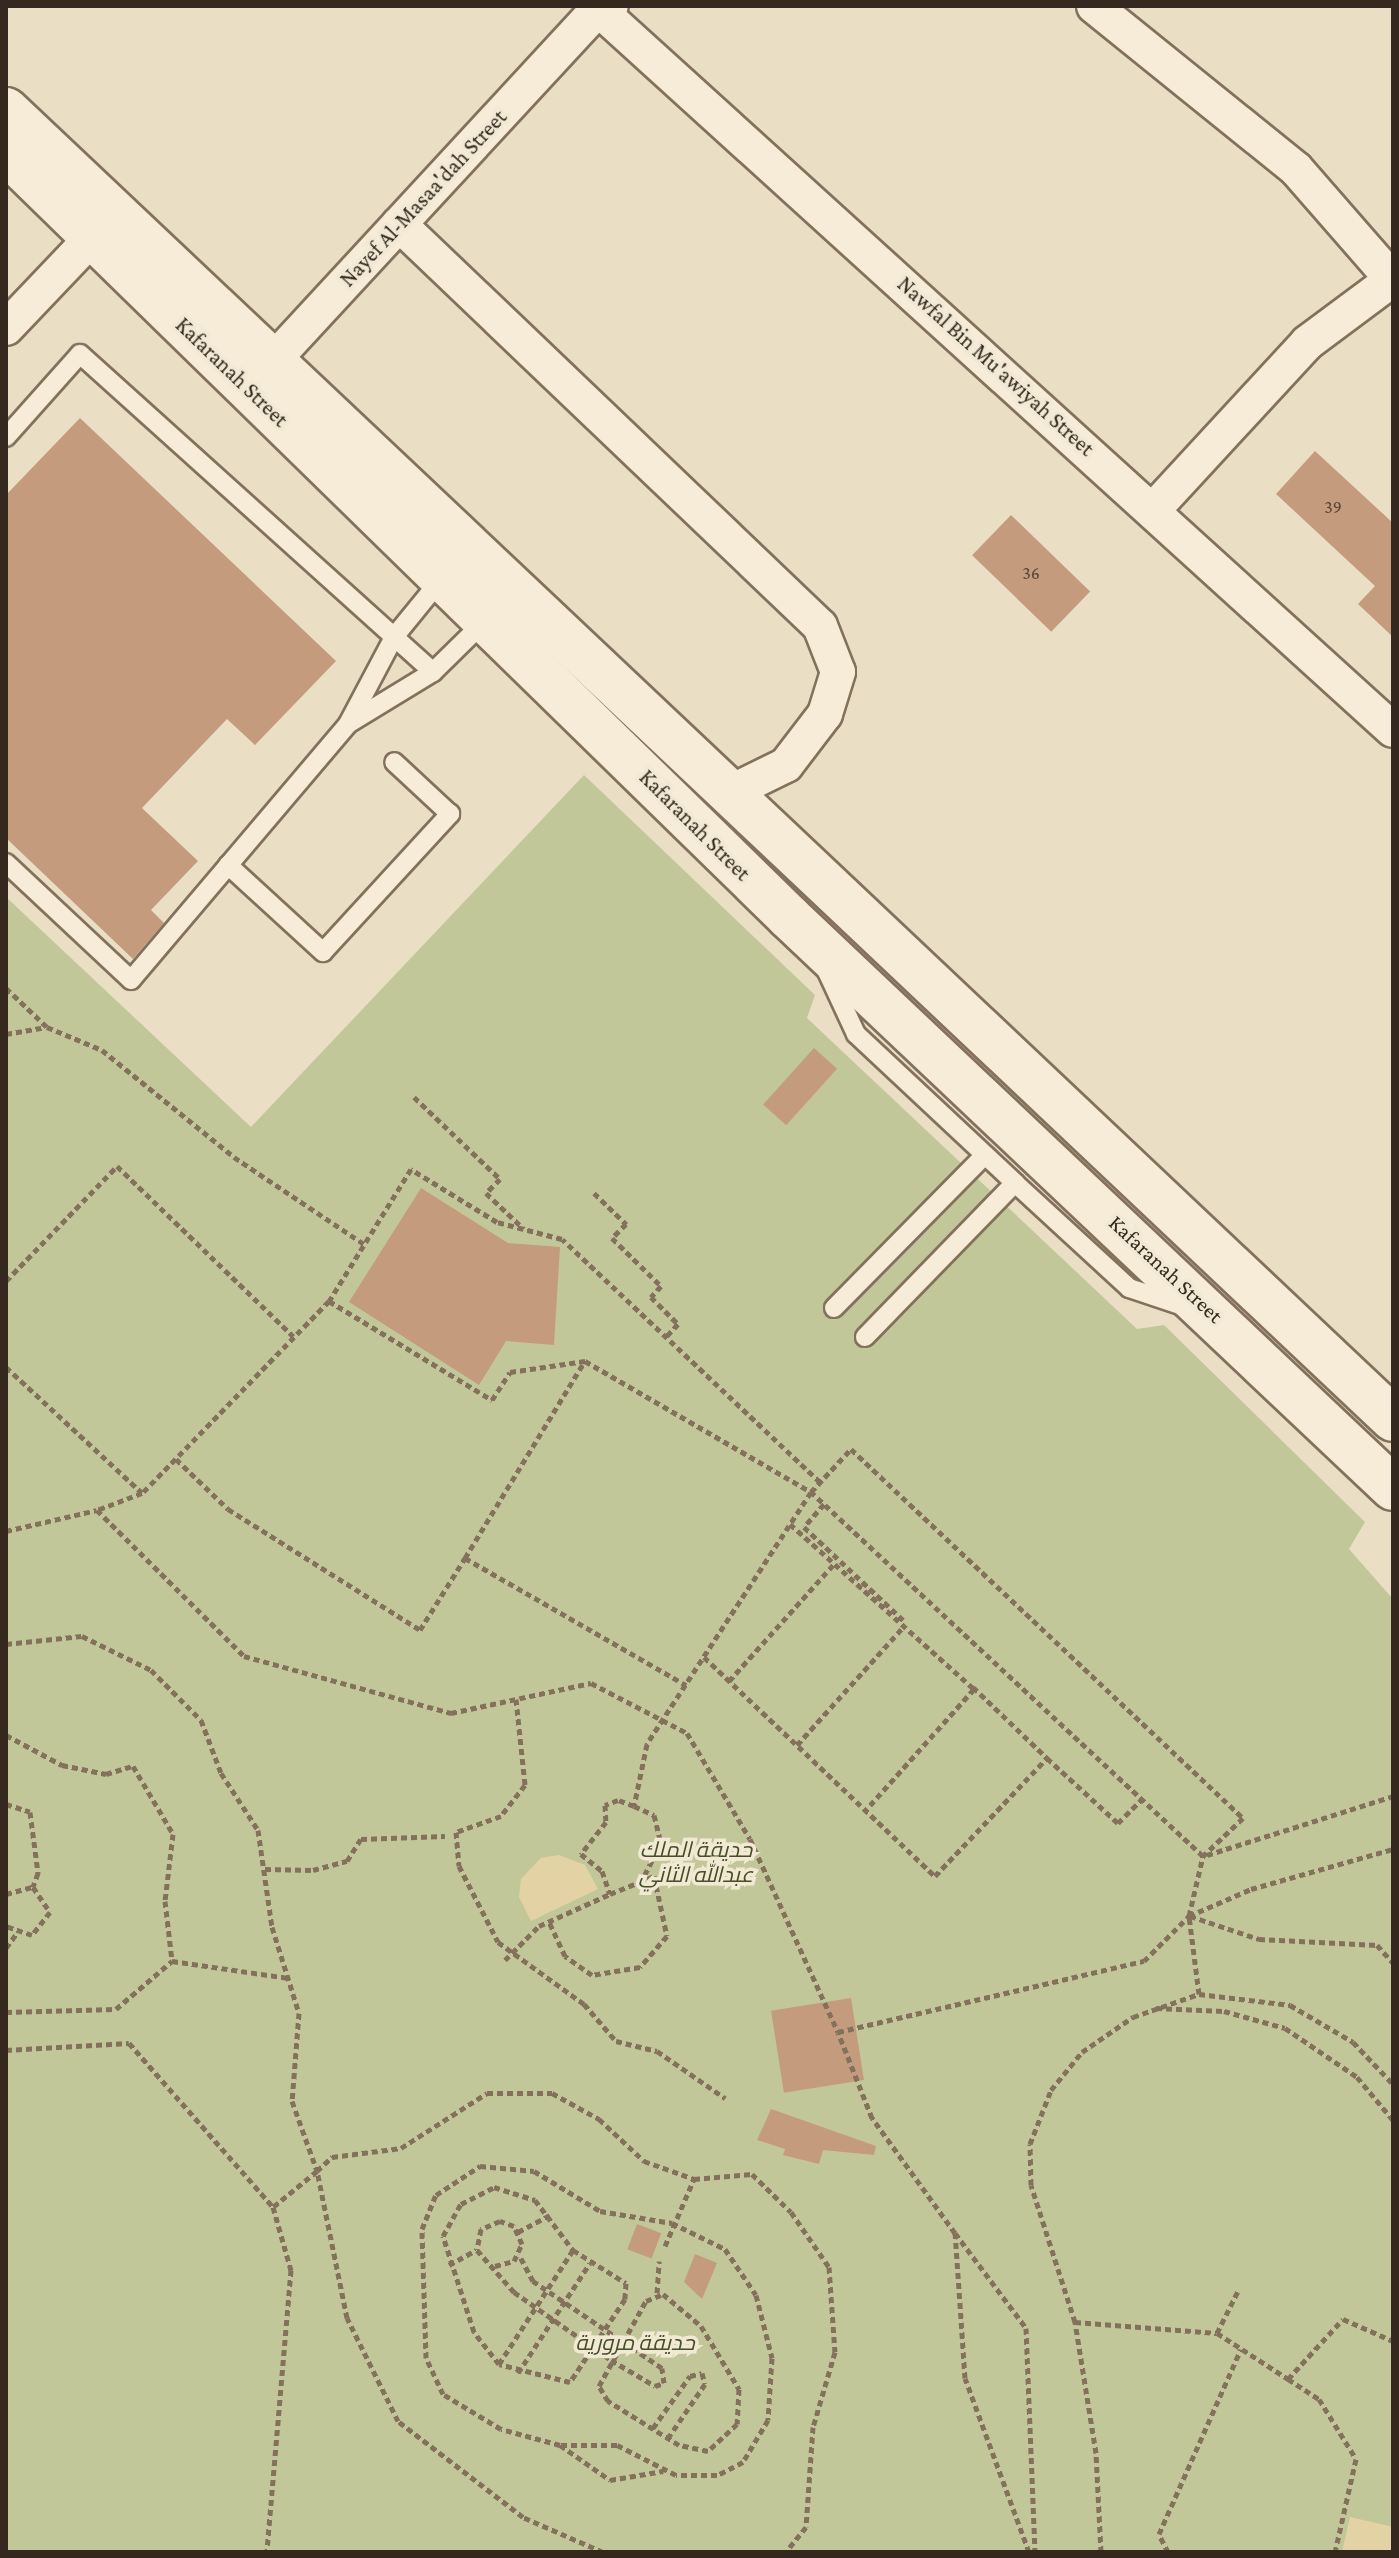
<!DOCTYPE html>
<meta charset="utf-8">
<style>
body{margin:0}
#map{position:relative;width:1399px;height:2558px;overflow:hidden;background:#eadfc5;font-family:"Crimson Pro",Cairo,serif}
div>[style]{position:absolute}
[style*='--x']{left:calc(var(--x)*1px);top:calc(var(--y)*1px);width:calc(var(--w)*1px);rotate:calc(var(--a)*1deg)}
.green>*{inset:0;background:#c2c79a}
.sand>*{inset:0;background:#e3d3a4}
.building>*{inset:0;background:#c59b7e;transform-origin:0 0}
.path>*{height:5px;margin-top:-2.5px;transform-origin:0;background:repeating-linear-gradient(90deg,#83715c 0 6px,transparent 0 10px)}
.roads{filter:drop-shadow(2px 0 #83715c) drop-shadow(-2px 0 #83715c) drop-shadow(0 2px #83715c) drop-shadow(0 -2px #83715c)}
.lane>*{height:18px;margin:-9px;padding:0 9px;transform-origin:9px;border-radius:9px;background:#f6ecd7}
.street>*{height:34px;margin:-17px;padding:0 17px;transform-origin:17px;border-radius:17px;background:#f6ecd7}
.secondary>*{height:44px;margin:-22px;padding:0 22px;transform-origin:22px;border-radius:22px;background:#f6ecd7}
span{translate:-50% -50%;white-space:nowrap;text-align:center;line-height:1.15;-webkit-text-stroke:7px #f2e9d4;paint-order:stroke}
.number-label{font-size:18px;color:#594637}
.number-label span{-webkit-text-stroke-width:0}
.street-label{font-size:22px;color:#35291f}
.park-label{font-size:22px;color:#454f28;font-style:italic}
.frame{position:absolute;inset:0;border:8px solid #35291f;pointer-events:none}
</style>
<div id="map">
<div class="green">
<div style="clip-path:polygon(584px 775px,815px 995px,807px 1018px,1137px 1329px,1164px 1325px,1365px 1522px,1349px 1549px,1393px 1599px,1393px 2552px,6px 2552px,6px 897px,251px 1127px)"></div>
</div>
<div class="sand">
<div style="clip-path:polygon(559px 1855px,585px 1865px,598px 1889px,531px 1921px,519px 1897px,521px 1879px,541px 1858px)"></div>
<div style="clip-path:polygon(1350px 2517px,1393px 2527px,1392px 2552px,1342px 2552px)"></div>
</div>
<div class="building">
<div style="clip-path:polygon(80px 418px,336px 661px,255px 745px,227px 719px,142px 808px,198px 861px,151px 910px,164px 923px,133px 959px,6px 838px,6px 495px)"></div>
<div style="clip-path:polygon(1315px 451px,1393px 523px,1393px 637px,1358px 604px,1375px 586px,1276px 494px)"></div>
<div style="left:1011px;top:515px;width:110px;height:56px;rotate:44deg"></div>
<div style="left:814px;top:1048px;width:31px;height:76px;rotate:42deg"></div>
<div style="clip-path:polygon(421px 1188px,508px 1243px,560px 1247px,554px 1345px,506px 1341px,479px 1385px,349px 1302px)"></div>
<div style="left:851px;top:1998px;width:83px;height:81px;rotate:81deg"></div>
<div style="clip-path:polygon(771px 2109px,876px 2146px,874px 2155px,823px 2150px,819px 2164px,783px 2155px,785px 2149px,757px 2140px)"></div>
<div style="left:637px;top:2224px;width:26px;height:27px;rotate:21deg"></div>
<div style="clip-path:polygon(695px 2254px,717px 2263px,702px 2299px,684px 2282px)"></div>
</div>
<div class="path">
<div style="--x:6;--y:988;--w:57;--a:43.6"></div>
<div style="--x:47;--y:1027;--w:60;--a:22.7"></div>
<div style="--x:102;--y:1050;--w:170;--a:39"></div>
<div style="--x:234;--y:1157;--w:156;--a:33.8"></div>
<div style="--x:6;--y:1034;--w:41;--a:-9.9"></div>
<div style="--x:414;--y:1097;--w:119;--a:43.6"></div>
<div style="--x:500;--y:1179;--w:20;--a:135"></div>
<div style="--x:486;--y:1193;--w:52;--a:43.5"></div>
<div style="--x:594;--y:1193;--w:45;--a:44.1"></div>
<div style="--x:626;--y:1224;--w:20;--a:135"></div>
<div style="--x:612;--y:1238;--w:69;--a:44.4"></div>
<div style="--x:661;--y:1286;--w:15;--a:132"></div>
<div style="--x:651;--y:1297;--w:38;--a:45"></div>
<div style="--x:678;--y:1324;--w:18;--a:133"></div>
<div style="--x:6;--y:1281;--w:160;--a:-46"></div>
<div style="--x:117;--y:1166;--w:245;--a:44"></div>
<div style="--x:329;--y:1301;--w:191;--a:31.3"></div>
<div style="--x:492;--y:1400;--w:33;--a:-57"></div>
<div style="--x:510;--y:1372;--w:76;--a:-8.3"></div>
<div style="--x:585;--y:1361;--w:261;--a:30.1"></div>
<div style="--x:811;--y:1492;--w:301;--a:123.1"></div>
<div style="--x:647;--y:1744;--w:63;--a:101.8"></div>
<div style="--x:634;--y:1806;--w:17;--a:-159"></div>
<div style="--x:618;--y:1800;--w:14;--a:159"></div>
<div style="--x:605;--y:1805;--w:17;--a:87"></div>
<div style="--x:606;--y:1822;--w:41;--a:128"></div>
<div style="--x:581;--y:1854;--w:27;--a:39"></div>
<div style="--x:602;--y:1871;--w:24;--a:71"></div>
<div style="--x:6;--y:1367;--w:185;--a:42.8"></div>
<div style="--x:176;--y:1459;--w:72;--a:43.9"></div>
<div style="--x:228;--y:1509;--w:227;--a:32.2"></div>
<div style="--x:420;--y:1630;--w:85;--a:-58"></div>
<div style="--x:465;--y:1558;--w:255;--a:29.9"></div>
<div style="--x:820;--y:1482;--w:354;--a:-136.7"></div>
<div style="--x:562;--y:1239;--w:67;--a:-165.3"></div>
<div style="--x:497;--y:1222;--w:101;--a:-148.4"></div>
<div style="--x:411;--y:1169;--w:155;--a:121.8"></div>
<div style="--x:329;--y:1301;--w:268;--a:134.2"></div>
<div style="--x:142;--y:1493;--w:48;--a:159.3"></div>
<div style="--x:97;--y:1510;--w:207;--a:44.8"></div>
<div style="--x:244;--y:1656;--w:215;--a:15.4"></div>
<div style="--x:451;--y:1713;--w:143;--a:-12.1"></div>
<div style="--x:591;--y:1683;--w:108;--a:27.5"></div>
<div style="--x:687;--y:1733;--w:123;--a:59.3"></div>
<div style="--x:750;--y:1839;--w:212;--a:65.5"></div>
<div style="--x:824;--y:1504;--w:30;--a:131"></div>
<div style="--x:804;--y:1527;--w:139;--a:43.2"></div>
<div style="--x:790;--y:1524;--w:247;--a:41.9"></div>
<div style="--x:974;--y:1689;--w:162;--a:131.8"></div>
<div style="--x:6;--y:1531;--w:93;--a:-13"></div>
<div style="--x:465;--y:1558;--w:231;--a:-58.7"></div>
<div style="--x:6;--y:1644;--w:76;--a:-6"></div>
<div style="--x:82;--y:1636;--w:77;--a:26.2"></div>
<div style="--x:151;--y:1670;--w:71;--a:45"></div>
<div style="--x:201;--y:1720;--w:57;--a:69.3"></div>
<div style="--x:221;--y:1773;--w:68;--a:57"></div>
<div style="--x:258;--y:1830;--w:98;--a:81.8"></div>
<div style="--x:272;--y:1927;--w:90;--a:72.6"></div>
<div style="--x:299;--y:2013;--w:88;--a:94.5"></div>
<div style="--x:292;--y:2101;--w:74;--a:70.3"></div>
<div style="--x:317;--y:2171;--w:57;--a:140.7"></div>
<div style="--x:273;--y:2207;--w:66;--a:74.1"></div>
<div style="--x:291;--y:2270;--w:283;--a:94.9"></div>
<div style="--x:704;--y:1657;--w:318;--a:43.5"></div>
<div style="--x:935;--y:1876;--w:163;--a:-46.5"></div>
<div style="--x:1047;--y:1758;--w:96;--a:42.5"></div>
<div style="--x:1118;--y:1823;--w:35;--a:-45"></div>
<div style="--x:729;--y:1681;--w:157;--a:-48.1"></div>
<div style="--x:973;--y:1687;--w:103;--a:43.8"></div>
<div style="--x:516;--y:1699;--w:86;--a:84"></div>
<div style="--x:525;--y:1785;--w:39;--a:128"></div>
<div style="--x:501;--y:1816;--w:48;--a:160.4"></div>
<div style="--x:456;--y:1832;--w:34;--a:85"></div>
<div style="--x:459;--y:1866;--w:85;--a:62.8"></div>
<div style="--x:498;--y:1942;--w:106;--a:35.8"></div>
<div style="--x:584;--y:2004;--w:49;--a:49.1"></div>
<div style="--x:616;--y:2041;--w:42;--a:13.7"></div>
<div style="--x:657;--y:2051;--w:83;--a:34.7"></div>
<div style="--x:6;--y:1735;--w:64;--a:28.2"></div>
<div style="--x:62;--y:1765;--w:45;--a:11.6"></div>
<div style="--x:106;--y:1774;--w:28;--a:-17"></div>
<div style="--x:133;--y:1766;--w:79;--a:59.5"></div>
<div style="--x:173;--y:1834;--w:67;--a:96.8"></div>
<div style="--x:165;--y:1901;--w:60;--a:83.3"></div>
<div style="--x:797;--y:1745;--w:160;--a:-48"></div>
<div style="--x:6;--y:1804;--w:25;--a:18"></div>
<div style="--x:30;--y:1812;--w:62;--a:82.5"></div>
<div style="--x:38;--y:1873;--w:15;--a:110"></div>
<div style="--x:634;--y:1806;--w:22;--a:24"></div>
<div style="--x:654;--y:1815;--w:29;--a:76"></div>
<div style="--x:661;--y:1843;--w:44;--a:117.1"></div>
<div style="--x:1207;--y:1855;--w:195;--a:-17.6"></div>
<div style="--x:265;--y:1869;--w:48;--a:1.2"></div>
<div style="--x:313;--y:1870;--w:35;--a:-15"></div>
<div style="--x:347;--y:1861;--w:26;--a:-58"></div>
<div style="--x:361;--y:1839;--w:84;--a:-2"></div>
<div style="--x:6;--y:1894;--w:28;--a:-15"></div>
<div style="--x:33;--y:1887;--w:30;--a:56"></div>
<div style="--x:50;--y:1912;--w:29;--a:128"></div>
<div style="--x:32;--y:1935;--w:28;--a:-161"></div>
<div style="--x:1190;--y:1916;--w:73;--a:18.4"></div>
<div style="--x:1259;--y:1939;--w:118;--a:2.9"></div>
<div style="--x:1377;--y:1945;--w:24;--a:48"></div>
<div style="--x:6;--y:1948;--w:17;--a:-54"></div>
<div style="--x:505;--y:1960;--w:48;--a:-45"></div>
<div style="--x:539;--y:1926;--w:78;--a:-24.3"></div>
<div style="--x:610;--y:1894;--w:48;--a:-22.2"></div>
<div style="--x:654;--y:1876;--w:61;--a:77.8"></div>
<div style="--x:667;--y:1936;--w:41;--a:131.1"></div>
<div style="--x:640;--y:1967;--w:49;--a:170.5"></div>
<div style="--x:592;--y:1975;--w:33;--a:-145"></div>
<div style="--x:565;--y:1956;--w:38;--a:-115"></div>
<div style="--x:1199;--y:1994;--w:92;--a:6.9"></div>
<div style="--x:1290;--y:2005;--w:73;--a:30.4"></div>
<div style="--x:1353;--y:2042;--w:58;--a:46.4"></div>
<div style="--x:1156;--y:2008;--w:68;--a:2.5"></div>
<div style="--x:1224;--y:2011;--w:63;--a:15.6"></div>
<div style="--x:1285;--y:2028;--w:87;--a:34.2"></div>
<div style="--x:1357;--y:2077;--w:56;--a:50.1"></div>
<div style="--x:6;--y:2012;--w:110;--a:-1.6"></div>
<div style="--x:116;--y:2009;--w:74;--a:-40.6"></div>
<div style="--x:172;--y:1961;--w:118;--a:8.3"></div>
<div style="--x:6;--y:2050;--w:123;--a:-3.3"></div>
<div style="--x:129;--y:2043;--w:218;--a:48.7"></div>
<div style="--x:480;--y:2166;--w:54;--a:5.3"></div>
<div style="--x:534;--y:2171;--w:77;--a:31.2"></div>
<div style="--x:600;--y:2211;--w:73;--a:9.5"></div>
<div style="--x:672;--y:2223;--w:59;--a:26.1"></div>
<div style="--x:725;--y:2249;--w:55;--a:56"></div>
<div style="--x:756;--y:2295;--w:65;--a:75.7"></div>
<div style="--x:772;--y:2358;--w:62;--a:93.7"></div>
<div style="--x:768;--y:2420;--w:49;--a:120.8"></div>
<div style="--x:743;--y:2462;--w:29;--a:153"></div>
<div style="--x:717;--y:2475;--w:41;--a:180"></div>
<div style="--x:676;--y:2475;--w:66;--a:-153"></div>
<div style="--x:617;--y:2445;--w:57;--a:180"></div>
<div style="--x:560;--y:2445;--w:61;--a:-164.8"></div>
<div style="--x:501;--y:2429;--w:68;--a:-148.9"></div>
<div style="--x:443;--y:2394;--w:40;--a:-115"></div>
<div style="--x:426;--y:2358;--w:129;--a:-91.8"></div>
<div style="--x:422;--y:2229;--w:37;--a:-68"></div>
<div style="--x:436;--y:2195;--w:53;--a:-33.4"></div>
<div style="--x:494;--y:2187;--w:43;--a:17.6"></div>
<div style="--x:535;--y:2200;--w:63;--a:52.8"></div>
<div style="--x:573;--y:2250;--w:62;--a:31.9"></div>
<div style="--x:626;--y:2283;--w:16;--a:94"></div>
<div style="--x:625;--y:2299;--w:100;--a:123.5"></div>
<div style="--x:570;--y:2382;--w:73;--a:-165.8"></div>
<div style="--x:499;--y:2364;--w:41;--a:-128"></div>
<div style="--x:474;--y:2332;--w:101;--a:-107.9"></div>
<div style="--x:443;--y:2236;--w:37;--a:-61"></div>
<div style="--x:461;--y:2204;--w:37;--a:-27"></div>
<div style="--x:518;--y:2232;--w:36;--a:-28"></div>
<div style="--x:955;--y:2233;--w:119;--a:53.2"></div>
<div style="--x:1026;--y:2328;--w:224;--a:87.7"></div>
<div style="--x:665;--y:2246;--w:73;--a:-66.6"></div>
<div style="--x:449;--y:2265;--w:31;--a:-29"></div>
<div style="--x:495;--y:2266;--w:20;--a:-15"></div>
<div style="--x:514;--y:2261;--w:19;--a:-65"></div>
<div style="--x:522;--y:2244;--w:20;--a:-114"></div>
<div style="--x:514;--y:2226;--w:15;--a:-160"></div>
<div style="--x:500;--y:2221;--w:21;--a:157"></div>
<div style="--x:481;--y:2229;--w:21;--a:101"></div>
<div style="--x:477;--y:2250;--w:56;--a:48.6"></div>
<div style="--x:514;--y:2292;--w:118;--a:35"></div>
<div style="--x:611;--y:2360;--w:51;--a:30.6"></div>
<div style="--x:655;--y:2386;--w:9;--a:-18"></div>
<div style="--x:664;--y:2383;--w:15;--a:-98"></div>
<div style="--x:662;--y:2368;--w:156;--a:-146"></div>
<div style="--x:533;--y:2281;--w:30;--a:-118"></div>
<div style="--x:657;--y:2293;--w:32;--a:-86"></div>
<div style="--x:663;--y:2294;--w:50;--a:40.1"></div>
<div style="--x:701;--y:2326;--w:74;--a:58.9"></div>
<div style="--x:739;--y:2389;--w:35;--a:93"></div>
<div style="--x:737;--y:2424;--w:40;--a:137"></div>
<div style="--x:708;--y:2451;--w:30;--a:-168"></div>
<div style="--x:679;--y:2445;--w:84;--a:-148.2"></div>
<div style="--x:608;--y:2401;--w:17;--a:-121"></div>
<div style="--x:599;--y:2386;--w:97;--a:-61.1"></div>
<div style="--x:646;--y:2301;--w:18;--a:-22"></div>
<div style="--x:1075;--y:2322;--w:142;--a:4.4"></div>
<div style="--x:1217;--y:2333;--w:85;--a:32.9"></div>
<div style="--x:1288;--y:2379;--w:81;--a:-47.5"></div>
<div style="--x:1343;--y:2319;--w:55;--a:23.7"></div>
<div style="--x:1217;--y:2333;--w:47;--a:-63.4"></div>
<div style="--x:499;--y:2364;--w:136;--a:-57"></div>
<div style="--x:518;--y:2373;--w:131;--a:-56.8"></div>
<div style="--x:1288;--y:2379;--w:37;--a:33"></div>
<div style="--x:1319;--y:2399;--w:70;--a:58.3"></div>
<div style="--x:1356;--y:2459;--w:95;--a:102.7"></div>
<div style="--x:653;--y:2428;--w:64;--a:-54.6"></div>
<div style="--x:690;--y:2376;--w:12;--a:-14"></div>
<div style="--x:702;--y:2373;--w:11;--a:75"></div>
<div style="--x:705;--y:2384;--w:65;--a:124.4"></div>
<div style="--x:560;--y:2445;--w:61;--a:35"></div>
<div style="--x:610;--y:2480;--w:54;--a:-9.6"></div>
<div style="--x:603;--y:2552;--w:87;--a:-156.4"></div>
<div style="--x:523;--y:2517;--w:158;--a:-142.5"></div>
<div style="--x:398;--y:2421;--w:115;--a:-116.3"></div>
<div style="--x:347;--y:2318;--w:150;--a:-101.5"></div>
<div style="--x:317;--y:2171;--w:21;--a:-43"></div>
<div style="--x:332;--y:2157;--w:70;--a:-7.4"></div>
<div style="--x:401;--y:2148;--w:102;--a:-32.6"></div>
<div style="--x:487;--y:2093;--w:65;--a:0"></div>
<div style="--x:552;--y:2093;--w:54;--a:29"></div>
<div style="--x:599;--y:2119;--w:62;--a:43"></div>
<div style="--x:644;--y:2161;--w:53;--a:19.8"></div>
<div style="--x:694;--y:2179;--w:58;--a:-4.9"></div>
<div style="--x:752;--y:2174;--w:54;--a:44.3"></div>
<div style="--x:791;--y:2212;--w:67;--a:55.4"></div>
<div style="--x:829;--y:2267;--w:85;--a:86"></div>
<div style="--x:835;--y:2352;--w:78;--a:106.3"></div>
<div style="--x:813;--y:2427;--w:100;--a:94"></div>
<div style="--x:806;--y:2527;--w:32;--a:129"></div>
<div style="--x:1029;--y:2552;--w:185;--a:-110.2"></div>
<div style="--x:965;--y:2378;--w:145;--a:-93.9"></div>
<div style="--x:955;--y:2233;--w:142;--a:-125.8"></div>
<div style="--x:872;--y:2118;--w:92;--a:-111.6"></div>
<div style="--x:838;--y:2032;--w:314;--a:-13.1"></div>
<div style="--x:1144;--y:1961;--w:64;--a:-45"></div>
<div style="--x:1189;--y:1916;--w:68;--a:-23.5"></div>
<div style="--x:1251;--y:1889;--w:148;--a:-15.7"></div>
<div style="--x:1101;--y:2552;--w:99;--a:-92.9"></div>
<div style="--x:1096;--y:2453;--w:133;--a:-99.1"></div>
<div style="--x:1075;--y:2322;--w:144;--a:-107.8"></div>
<div style="--x:1031;--y:2185;--w:41;--a:-91.4"></div>
<div style="--x:1030;--y:2144;--w:58;--a:-68.7"></div>
<div style="--x:1051;--y:2090;--w:49;--a:-50.8"></div>
<div style="--x:1082;--y:2052;--w:62;--a:-34.5"></div>
<div style="--x:1133;--y:2017;--w:70;--a:-19.2"></div>
<div style="--x:1199;--y:1994;--w:79;--a:-97.3"></div>
<div style="--x:1189;--y:1916;--w:62;--a:-76.9"></div>
<div style="--x:1203;--y:1856;--w:535;--a:-137.12"></div>
<div style="--x:811;--y:1492;--w:59;--a:-47.1"></div>
<div style="--x:851;--y:1449;--w:538;--a:43.27"></div>
<div style="--x:1243;--y:1818;--w:55;--a:136.5"></div>
<div style="--x:1168;--y:2552;--w:20;--a:-117"></div>
<div style="--x:1159;--y:2534;--w:202;--a:-66.1"></div>
</div>
<div class="roads">
<div class="lane">
<div style="--x:6;--y:437;--w:111;--a:-48.3"></div>
<div style="--x:80;--y:354;--w:475;--a:42"></div>
<div style="--x:351;--y:722;--w:96;--a:-31.4"></div>
<div style="--x:433;--y:672;--w:74;--a:-44.5"></div>
<div style="--x:6;--y:863;--w:171;--a:43.1"></div>
<div style="--x:131;--y:980;--w:336;--a:-49.7"></div>
<div style="--x:348;--y:724;--w:98;--a:-62.1"></div>
<div style="--x:394;--y:637;--w:77;--a:-50.8"></div>
<div style="--x:228;--y:865;--w:129;--a:42.5"></div>
<div style="--x:323;--y:952;--w:188;--a:-47.4"></div>
<div style="--x:450;--y:814;--w:76;--a:-137.1"></div>
<div style="--x:824;--y:965;--w:76;--a:65.1"></div>
<div style="--x:856;--y:1034;--w:218;--a:43.1"></div>
<div style="--x:1015;--y:1183;--w:155;--a:42.6"></div>
<div style="--x:1129;--y:1288;--w:63;--a:18.4"></div>
<div style="--x:834;--y:1308;--w:215;--a:-45.4"></div>
<div style="--x:865;--y:1337;--w:215;--a:-45.8"></div>
</div>
<div class="street">
<div style="--x:595;--y:6;--w:1077;--a:42.22"></div>
<div style="--x:1094;--y:6;--w:260;--a:38.9"></div>
<div style="--x:1296;--y:169;--w:146;--a:48.9"></div>
<div style="--x:399;--y:224;--w:582;--a:43.68"></div>
<div style="--x:820;--y:626;--w:49;--a:68.6"></div>
<div style="--x:838;--y:672;--w:44;--a:107.2"></div>
<div style="--x:825;--y:714;--w:64;--a:127.4"></div>
<div style="--x:786;--y:765;--w:59;--a:153.9"></div>
<div style="--x:6;--y:328;--w:148;--a:-46.4"></div>
<div style="--x:256;--y:379;--w:504;--a:-47.25"></div>
<div style="--x:598;--y:9;--w:13;--a:-13"></div>
<div style="--x:1154;--y:509;--w:226;--a:-47.3"></div>
<div style="--x:1307;--y:343;--w:107;--a:-36.7"></div>
</div>
<div class="secondary">
<div style="--x:6;--y:110;--w:1907;--a:43.34"></div>
<div style="--x:6;--y:152;--w:1095;--a:44.33"></div>
<div style="--x:789;--y:917;--w:831;--a:43.39"></div>
</div>
</div>
<div class="number-label">
<span style="left:1333px;top:507px">39</span>
<span style="left:1031px;top:573px">36</span>
</div>
<div class="street-label">
<span style="left:423px;top:198px;rotate:-47deg">Nayef Al-Masaa'dah Street</span>
<span style="left:996px;top:366px;rotate:42deg">Nawfal Bin Mu'awiyah Street</span>
<span style="left:232px;top:372px;rotate:44deg">Kafaranah Street</span>
<span style="left:695px;top:825px;rotate:45deg">Kafaranah Street</span>
<span style="left:1166px;top:1269px;rotate:43deg">Kafaranah Street</span>
</div>
<div class="park-label">
<span style="left:696px;top:1862px">حديقة الملك<br>عبدالله الثاني</span>
<span style="left:635px;top:2343px">حديقة مرورية</span>
</div>
<div class="frame"></div>
</div>
